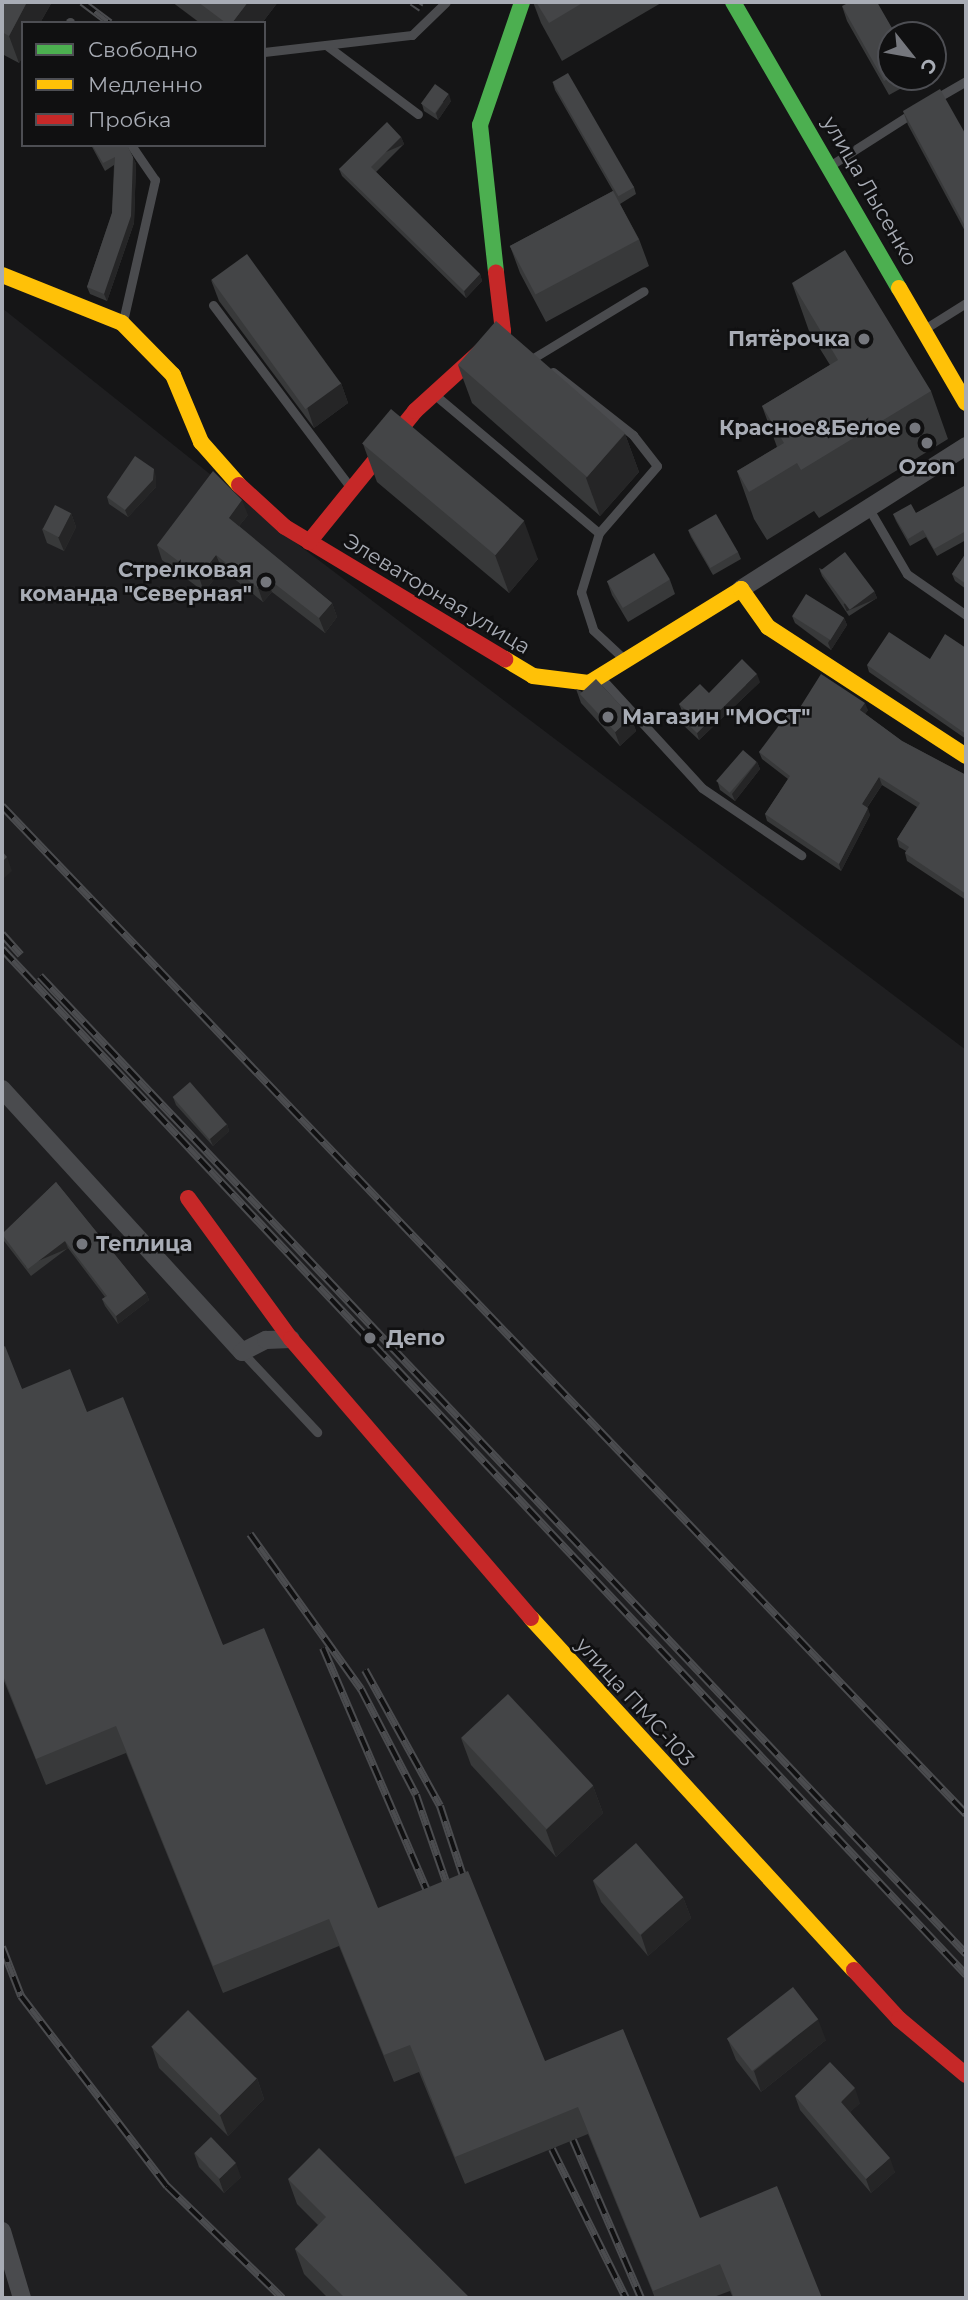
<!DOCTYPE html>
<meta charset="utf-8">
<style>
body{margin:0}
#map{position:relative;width:968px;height:2300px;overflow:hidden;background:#151516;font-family:Montserrat,sans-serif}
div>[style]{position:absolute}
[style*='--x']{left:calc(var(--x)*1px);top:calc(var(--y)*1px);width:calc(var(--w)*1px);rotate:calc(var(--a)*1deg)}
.built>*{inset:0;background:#1f1f21}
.lane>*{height:9px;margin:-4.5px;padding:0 4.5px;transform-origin:4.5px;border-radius:4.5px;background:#4a4b4e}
.street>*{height:18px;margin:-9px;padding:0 9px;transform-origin:9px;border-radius:9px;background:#4a4b4e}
.fast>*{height:16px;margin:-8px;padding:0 8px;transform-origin:8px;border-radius:8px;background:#4caf50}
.slow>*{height:16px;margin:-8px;padding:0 8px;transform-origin:8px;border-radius:8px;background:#ffc107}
.jam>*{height:16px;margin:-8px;padding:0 8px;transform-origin:8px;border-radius:8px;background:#c62828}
.rail>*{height:8px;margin-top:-4px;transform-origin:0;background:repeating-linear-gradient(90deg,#101011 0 16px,#4b4c4f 0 32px);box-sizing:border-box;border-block:2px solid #4b4c4f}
.wall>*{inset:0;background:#38393a}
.shaded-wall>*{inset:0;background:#252526;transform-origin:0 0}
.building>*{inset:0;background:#444547;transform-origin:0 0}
.dots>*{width:19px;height:19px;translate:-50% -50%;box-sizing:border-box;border:4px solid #101011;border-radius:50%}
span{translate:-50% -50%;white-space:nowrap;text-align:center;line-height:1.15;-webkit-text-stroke:5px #101011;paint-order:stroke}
.street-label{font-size:21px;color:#a8acb5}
.poi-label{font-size:21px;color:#a8acb5;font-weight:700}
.right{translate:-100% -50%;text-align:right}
.left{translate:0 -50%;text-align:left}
.frame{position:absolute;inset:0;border:4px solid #a8acb5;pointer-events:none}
.legend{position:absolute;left:21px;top:21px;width:245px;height:126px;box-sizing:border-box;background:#101011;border:2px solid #4d4e53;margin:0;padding:9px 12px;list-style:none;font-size:21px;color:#a8acb5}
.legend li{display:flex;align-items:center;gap:14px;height:35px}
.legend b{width:35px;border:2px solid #4d4e53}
.north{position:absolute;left:877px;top:21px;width:70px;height:70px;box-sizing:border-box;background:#101011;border:2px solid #4d4e53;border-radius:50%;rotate:121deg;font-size:19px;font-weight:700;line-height:28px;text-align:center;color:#a8acb5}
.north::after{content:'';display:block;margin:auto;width:24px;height:32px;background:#75777d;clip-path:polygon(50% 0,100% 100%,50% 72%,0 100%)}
</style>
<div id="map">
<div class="built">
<div style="clip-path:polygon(2px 308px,300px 546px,966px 1050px,966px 2298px,2px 2298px)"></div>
</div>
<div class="lane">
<div style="--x:70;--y:22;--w:1;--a:90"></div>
<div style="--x:326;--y:45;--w:115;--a:36.9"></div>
<div style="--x:264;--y:52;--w:149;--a:-6.6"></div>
<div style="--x:412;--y:35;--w:47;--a:-44.1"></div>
<div style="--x:935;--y:99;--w:36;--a:-30"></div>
<div style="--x:831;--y:165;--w:98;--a:-32.6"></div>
<div style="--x:213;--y:305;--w:229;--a:53"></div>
<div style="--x:123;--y:321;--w:145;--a:-77.2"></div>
<div style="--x:155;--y:180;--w:42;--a:-124.4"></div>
<div style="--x:926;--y:328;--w:47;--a:-32"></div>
<div style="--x:535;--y:357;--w:127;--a:-31.2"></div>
<div style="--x:553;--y:372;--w:102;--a:38.2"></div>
<div style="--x:633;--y:435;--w:39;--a:52"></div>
<div style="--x:657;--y:466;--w:89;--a:130.9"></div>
<div style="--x:435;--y:395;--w:214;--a:40.1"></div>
<div style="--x:599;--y:533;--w:62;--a:107"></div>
<div style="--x:581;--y:592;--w:40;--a:72"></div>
<div style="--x:593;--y:630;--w:41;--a:43"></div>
<div style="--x:869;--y:509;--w:75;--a:59.7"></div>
<div style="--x:907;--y:574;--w:72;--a:34.8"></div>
<div style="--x:601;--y:678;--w:149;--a:47.4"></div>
<div style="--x:702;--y:788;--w:120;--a:34.1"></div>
<div style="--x:242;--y:1352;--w:110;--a:46.8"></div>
</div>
<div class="street">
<div style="--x:741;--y:589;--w:267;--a:-32.4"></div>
<div style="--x:2;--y:1089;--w:356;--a:47.6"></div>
<div style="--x:242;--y:1352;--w:27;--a:-27"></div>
<div style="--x:266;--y:1340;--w:25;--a:-2"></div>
<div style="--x:2;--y:2231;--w:70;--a:73.4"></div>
</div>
<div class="fast">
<div style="--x:733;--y:2;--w:331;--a:59.9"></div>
<div style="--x:496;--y:272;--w:148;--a:-96.2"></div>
<div style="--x:480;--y:125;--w:130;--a:-71.1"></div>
</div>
<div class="slow">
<div style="--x:2;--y:275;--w:129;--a:21.8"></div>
<div style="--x:122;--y:323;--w:73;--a:45.6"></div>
<div style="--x:173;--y:375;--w:73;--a:67.3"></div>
<div style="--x:201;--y:442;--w:57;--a:48.5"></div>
<div style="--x:899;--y:288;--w:133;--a:59.8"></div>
<div style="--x:505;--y:659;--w:33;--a:31"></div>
<div style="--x:533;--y:676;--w:56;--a:7.1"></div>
<div style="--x:589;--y:683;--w:179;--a:-31.7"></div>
<div style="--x:741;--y:589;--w:47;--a:54.6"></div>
<div style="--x:768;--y:627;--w:236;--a:33.1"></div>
<div style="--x:531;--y:1618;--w:478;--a:47.5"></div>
</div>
<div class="jam">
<div style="--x:239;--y:485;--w:62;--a:42.4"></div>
<div style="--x:285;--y:527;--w:257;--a:31"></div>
<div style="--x:309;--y:542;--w:169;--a:-51"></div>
<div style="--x:415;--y:411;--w:119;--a:-42.3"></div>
<div style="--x:503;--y:331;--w:59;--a:-96.8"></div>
<div style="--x:188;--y:1198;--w:175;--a:53.9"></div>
<div style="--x:291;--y:1339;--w:368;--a:49.3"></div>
<div style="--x:854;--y:1970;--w:67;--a:47.4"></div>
<div style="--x:899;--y:2019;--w:87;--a:39.9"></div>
</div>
<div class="rail">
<div style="--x:82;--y:2;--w:35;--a:37"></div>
<div style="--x:412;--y:2;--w:11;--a:34"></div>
<div style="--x:2;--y:806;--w:1395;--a:46.28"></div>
<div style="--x:2;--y:934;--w:28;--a:48"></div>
<div style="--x:2;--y:949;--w:1408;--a:46.78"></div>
<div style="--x:40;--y:976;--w:1347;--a:46.56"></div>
<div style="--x:250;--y:1534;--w:191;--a:54.4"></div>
<div style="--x:361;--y:1689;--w:119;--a:62.6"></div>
<div style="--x:416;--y:1795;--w:110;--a:70.9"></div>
<div style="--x:323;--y:1648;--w:280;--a:66.8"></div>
<div style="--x:365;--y:1670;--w:155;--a:61.1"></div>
<div style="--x:440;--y:1806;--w:89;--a:71.8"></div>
<div style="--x:2;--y:1947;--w:53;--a:68.8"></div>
<div style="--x:21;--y:1996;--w:240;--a:52.5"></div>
<div style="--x:167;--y:2186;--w:161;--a:44.2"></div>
<div style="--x:573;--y:2140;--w:172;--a:66.7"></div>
<div style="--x:552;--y:2149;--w:166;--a:63.6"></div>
</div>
<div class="wall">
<div style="clip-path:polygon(2px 2px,52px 2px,40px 23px,23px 23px,23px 56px,19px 63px,2px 54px)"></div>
<div style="clip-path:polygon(172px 2px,278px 2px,262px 23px,200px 23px)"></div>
<div style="clip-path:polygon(533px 2px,661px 2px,661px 3px,562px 61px,541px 23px)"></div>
<div style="clip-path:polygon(842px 6px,891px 77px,917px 77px,918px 79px,889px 95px,847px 21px)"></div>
<div style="clip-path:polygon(553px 83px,634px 187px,636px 194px,620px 204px,639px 239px,649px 266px,546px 322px,520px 273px,510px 246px,613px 191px,555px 90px)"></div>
<div style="clip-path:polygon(451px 101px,438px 120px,424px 111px,422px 104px)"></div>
<div style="clip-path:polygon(903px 111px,966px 135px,966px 233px,908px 125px)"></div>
<div style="clip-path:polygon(401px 137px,404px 144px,376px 172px,480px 274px,482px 281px,466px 298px,342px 176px,339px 169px)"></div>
<div style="clip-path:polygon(91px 145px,127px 145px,136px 164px,134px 223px,107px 301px,90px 294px,87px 287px,112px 213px,114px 165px,105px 171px)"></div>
<div style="clip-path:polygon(211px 280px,341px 383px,348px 403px,314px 428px,219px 301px)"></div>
<div style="clip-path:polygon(792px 283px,931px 391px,948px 439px,819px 518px,814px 511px,767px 540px,754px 519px,737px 471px,777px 447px,762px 406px,830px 365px,809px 331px)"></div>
<div style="clip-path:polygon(458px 365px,625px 434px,639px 472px,600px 516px,472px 403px)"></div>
<div style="clip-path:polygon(363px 444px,538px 559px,509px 593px,377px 482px)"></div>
<div style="clip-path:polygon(156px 476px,156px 487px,128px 517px,109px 504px,107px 497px)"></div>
<div style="clip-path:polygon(966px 490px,966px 540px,937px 556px,926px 537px,910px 546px,896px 521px,893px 514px,916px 513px)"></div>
<div style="clip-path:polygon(71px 513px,76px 527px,64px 551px,47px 543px,42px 529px)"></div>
<div style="clip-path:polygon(248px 515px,239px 526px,332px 603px,337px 617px,325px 633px,272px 592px,263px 602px,222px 569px,204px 592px,162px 560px,157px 545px)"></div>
<div style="clip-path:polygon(688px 530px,738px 552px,741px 559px,713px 575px,691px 537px)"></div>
<div style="clip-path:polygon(966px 553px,966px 589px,955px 581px,952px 574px)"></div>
<div style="clip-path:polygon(819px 568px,874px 591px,877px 598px,849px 616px,822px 576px)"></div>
<div style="clip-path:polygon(670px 580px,675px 594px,628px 622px,612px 595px,607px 581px)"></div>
<div style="clip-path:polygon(792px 616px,844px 618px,847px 625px,831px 650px,795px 623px)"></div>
<div style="clip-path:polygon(966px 648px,966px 739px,869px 672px,867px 665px,930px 659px)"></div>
<div style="clip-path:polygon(760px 682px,699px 740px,682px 724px,680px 717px,683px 713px,679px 704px,709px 693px)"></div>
<div style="clip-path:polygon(576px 689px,631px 717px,636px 731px,620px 746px,581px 703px)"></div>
<div style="clip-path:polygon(868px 710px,865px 714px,902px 741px,966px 775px,966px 900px,907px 861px,905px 853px,906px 851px,899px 847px,897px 839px,917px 807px,882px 785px,867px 808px,870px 815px,841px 871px,767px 821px,765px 814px,788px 779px,762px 759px,759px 752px,794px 717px)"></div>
<div style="clip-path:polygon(757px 762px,760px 769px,735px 801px,720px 790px,718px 783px)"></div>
<div style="clip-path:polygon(173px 1097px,227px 1124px,229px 1131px,213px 1146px,176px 1105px)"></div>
<div style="clip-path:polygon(56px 1182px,146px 1293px,149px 1300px,118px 1324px,105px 1306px,102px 1299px,105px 1297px,68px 1248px,31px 1276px,4px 1241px,2px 1234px)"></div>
<div style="clip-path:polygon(2px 1348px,22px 1389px,87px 1412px,223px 1645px,378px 1908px,545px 2061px,700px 2218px,822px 2298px,733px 2298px,730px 2291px,711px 2298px,655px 2298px,588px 2134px,465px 2184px,419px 2072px,394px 2082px,339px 1946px,223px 1993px,126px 1753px,46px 1785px,2px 1676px)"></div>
<div style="clip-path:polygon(461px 1738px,593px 1786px,603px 1813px,556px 1857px,471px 1765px)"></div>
<div style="clip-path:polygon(593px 1881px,683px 1897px,691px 1918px,648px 1956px,601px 1902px)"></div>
<div style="clip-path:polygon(728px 2040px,826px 2040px,761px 2092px,736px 2060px)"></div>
<div style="clip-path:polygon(152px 2047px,257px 2078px,264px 2099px,228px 2136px,159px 2068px)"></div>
<div style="clip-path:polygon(795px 2096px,860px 2103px,850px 2112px,895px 2172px,871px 2193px,800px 2110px)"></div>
<div style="clip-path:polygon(194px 2153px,241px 2177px,224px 2193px,199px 2167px)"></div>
<div style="clip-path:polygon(288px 2179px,470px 2298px,328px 2298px,304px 2274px,295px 2249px,318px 2225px,297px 2204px)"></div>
</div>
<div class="shaded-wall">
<div style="clip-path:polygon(27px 2px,52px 2px,40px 23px,23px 23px,23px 56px,19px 63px,9px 36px)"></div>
<div style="clip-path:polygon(248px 2px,278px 2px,262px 23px,232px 23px)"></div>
<div style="clip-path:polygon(449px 94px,451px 101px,438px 120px,436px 113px)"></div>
<div style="left:401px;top:137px;width:8px;height:42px;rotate:67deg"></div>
<div style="clip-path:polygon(133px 157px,136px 164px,134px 223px,107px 301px,104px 294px)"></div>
<div style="clip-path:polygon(480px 274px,482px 281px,466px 298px,464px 291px)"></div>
<div style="clip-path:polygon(341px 383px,348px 403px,314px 428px,307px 407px)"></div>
<div style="clip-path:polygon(625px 434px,639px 472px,600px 516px,586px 478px)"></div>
<div style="clip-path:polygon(154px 469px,156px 476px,156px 487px,128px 517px,125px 510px)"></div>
<div style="clip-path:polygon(242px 500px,248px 515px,234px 532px,229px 518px)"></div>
<div style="clip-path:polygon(71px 513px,76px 527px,64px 551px,58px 537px)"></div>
<div style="clip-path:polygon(524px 521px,538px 559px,509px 593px,495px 555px)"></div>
<div style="clip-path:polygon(216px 555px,222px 569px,204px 592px,199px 577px)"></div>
<div style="clip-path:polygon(266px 577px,272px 592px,263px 602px,258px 588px)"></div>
<div style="left:874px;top:591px;width:8px;height:33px;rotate:67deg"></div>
<div style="clip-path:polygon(332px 603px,337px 617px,325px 633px,319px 618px)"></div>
<div style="clip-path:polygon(844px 618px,847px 625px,831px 650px,828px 643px)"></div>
<div style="clip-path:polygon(757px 674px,760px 682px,699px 740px,697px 733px)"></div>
<div style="clip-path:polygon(865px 703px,868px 710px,863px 717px,860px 710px)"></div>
<div style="clip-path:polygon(631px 717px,636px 731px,620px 746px,615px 732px)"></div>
<div style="clip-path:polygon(757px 762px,760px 769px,735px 801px,732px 794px)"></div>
<div style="clip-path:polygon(879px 777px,882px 785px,864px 812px,862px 804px)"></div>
<div style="clip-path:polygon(868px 808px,870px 815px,841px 871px,839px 864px)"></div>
<div style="clip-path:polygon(7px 857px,12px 871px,2px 880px,2px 862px)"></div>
<div style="clip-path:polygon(227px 1124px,229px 1131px,213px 1146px,210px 1139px)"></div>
<div style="left:65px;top:1241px;width:8px;height:46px;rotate:67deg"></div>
<div style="clip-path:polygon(146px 1293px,149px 1300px,118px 1324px,116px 1316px)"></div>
<div style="clip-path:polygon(593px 1786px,603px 1813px,556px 1857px,546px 1830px)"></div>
<div style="clip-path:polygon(683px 1897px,691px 1918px,648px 1956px,641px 1935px)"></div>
<div style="clip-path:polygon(818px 2019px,826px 2040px,761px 2092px,754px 2071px)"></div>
<div style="clip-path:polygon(257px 2078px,264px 2099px,228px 2136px,220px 2115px)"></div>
<div style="clip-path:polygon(855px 2088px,860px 2103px,846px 2116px,841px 2102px)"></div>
<div style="clip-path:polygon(890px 2158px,895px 2172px,871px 2193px,866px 2179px)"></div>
<div style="clip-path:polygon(236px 2163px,241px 2177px,224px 2193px,219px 2179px)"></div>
</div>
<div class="building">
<div style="clip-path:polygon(2px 2px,27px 2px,9px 36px,2px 32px)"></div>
<div style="clip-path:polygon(198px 2px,248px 2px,232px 23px,226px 23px)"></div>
<div style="clip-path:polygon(536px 2px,584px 2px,549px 23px)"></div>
<div style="clip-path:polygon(850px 2px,877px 2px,896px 35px,891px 35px,891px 77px,884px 81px,842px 6px)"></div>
<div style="left:568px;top:73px;width:132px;height:18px;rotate:60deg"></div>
<div style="left:435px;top:84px;width:17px;height:24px;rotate:36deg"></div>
<div style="clip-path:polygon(940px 89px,966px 135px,966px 228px,903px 111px)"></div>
<div style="clip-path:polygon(387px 122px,401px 137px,371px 167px,480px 274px,464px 291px,339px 169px)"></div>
<div style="clip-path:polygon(92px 145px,127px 145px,133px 157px,131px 216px,104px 294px,87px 287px,112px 213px,115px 157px,103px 163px)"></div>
<div style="left:613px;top:191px;width:55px;height:117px;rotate:62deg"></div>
<div style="clip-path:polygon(845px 250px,931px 391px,801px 470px,797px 463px,749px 492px,737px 471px,784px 443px,762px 406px,838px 360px,792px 283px)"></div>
<div style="left:247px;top:254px;width:160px;height:44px;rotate:54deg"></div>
<div style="left:496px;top:321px;width:171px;height:58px;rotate:41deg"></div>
<div style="left:391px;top:409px;width:174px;height:45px;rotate:40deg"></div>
<div style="clip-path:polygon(135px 456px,154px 469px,153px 480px,125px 510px,107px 497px)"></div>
<div style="clip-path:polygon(213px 471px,242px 500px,229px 518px,332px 603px,319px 618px,266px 577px,258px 588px,216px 555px,199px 577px,157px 545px)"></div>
<div style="clip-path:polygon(964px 486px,966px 490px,966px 531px,934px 549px,923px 530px,908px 539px,893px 514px,911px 504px,916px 513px)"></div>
<div style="left:55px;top:505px;width:18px;height:27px;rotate:27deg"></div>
<div style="left:716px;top:514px;width:44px;height:32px;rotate:60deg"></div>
<div style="left:845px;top:552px;width:49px;height:31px;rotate:53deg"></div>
<div style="left:654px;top:553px;width:31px;height:55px;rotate:59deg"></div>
<div style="clip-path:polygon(966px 553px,966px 584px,952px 574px)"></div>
<div style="left:806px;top:594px;width:45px;height:26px;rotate:32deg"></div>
<div style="clip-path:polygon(889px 632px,930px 659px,945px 634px,966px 648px,966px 734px,867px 665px)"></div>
<div style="clip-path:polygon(742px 659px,757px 674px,697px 733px,680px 717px,686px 710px,679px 704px,700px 684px,709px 693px)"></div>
<div style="clip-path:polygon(821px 674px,865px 703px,860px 710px,902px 741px,966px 775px,966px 894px,905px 853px,909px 847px,897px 839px,920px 803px,879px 777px,862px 804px,868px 808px,839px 864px,765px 814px,790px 776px,759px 752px,789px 712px,794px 717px)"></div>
<div style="left:596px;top:679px;width:52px;height:22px;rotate:47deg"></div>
<div style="left:743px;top:750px;width:18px;height:41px;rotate:41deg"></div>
<div style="clip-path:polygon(2px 851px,7px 857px,2px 862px)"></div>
<div style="left:190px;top:1082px;width:56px;height:23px;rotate:49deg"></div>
<div style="clip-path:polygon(56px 1182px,146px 1293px,116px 1316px,102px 1299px,107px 1296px,65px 1241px,28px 1269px,2px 1234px)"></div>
<div style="clip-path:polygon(5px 1346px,22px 1389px,70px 1369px,87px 1412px,123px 1397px,223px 1645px,264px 1628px,378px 1908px,468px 1871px,545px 2061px,623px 2029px,700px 2218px,777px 2186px,822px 2298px,734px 2298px,720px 2264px,653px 2291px,578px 2107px,455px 2157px,410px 2045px,384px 2055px,329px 1919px,213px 1966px,116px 1726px,36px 1759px,2px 1673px,2px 1348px)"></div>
<div style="left:508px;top:1694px;width:125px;height:64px;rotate:47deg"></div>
<div style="left:636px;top:1843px;width:72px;height:57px;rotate:49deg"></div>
<div style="left:793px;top:1987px;width:41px;height:84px;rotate:52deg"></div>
<div style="left:188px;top:2010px;width:97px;height:52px;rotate:45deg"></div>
<div style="clip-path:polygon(830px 2062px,855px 2088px,841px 2102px,890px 2158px,866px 2179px,795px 2096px)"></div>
<div style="left:211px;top:2137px;width:36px;height:23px;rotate:46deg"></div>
<div style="clip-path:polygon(319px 2148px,470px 2298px,345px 2298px,295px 2249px,326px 2217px,288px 2179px)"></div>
</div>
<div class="dots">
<div style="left:864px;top:339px;background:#75777d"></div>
<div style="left:915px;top:428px;background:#75777d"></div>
<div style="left:927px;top:443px;background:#75777d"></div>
<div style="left:266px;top:582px;background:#75777d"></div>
<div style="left:608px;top:717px;background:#75777d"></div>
<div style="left:82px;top:1244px;background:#75777d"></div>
<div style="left:370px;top:1338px;background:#75777d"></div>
</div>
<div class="street-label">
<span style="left:870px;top:191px;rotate:60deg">улица Лысенко</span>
<span style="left:437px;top:594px;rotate:31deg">Элеваторная улица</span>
<span style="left:635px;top:1702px;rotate:48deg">улица ПМС-103</span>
</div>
<div class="poi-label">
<span class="right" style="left:850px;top:339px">Пятёрочка</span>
<span class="right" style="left:901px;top:428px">Красное&amp;Белое</span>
<span style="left:927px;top:467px">Ozon</span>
<span class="right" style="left:252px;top:582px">Стрелковая<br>команда "Северная"</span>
<span class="left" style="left:622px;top:717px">Магазин "МОСТ"</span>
<span class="left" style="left:96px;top:1244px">Теплица</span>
<span class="left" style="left:386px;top:1338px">Депо</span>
</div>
<div class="frame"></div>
<ul class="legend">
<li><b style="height:9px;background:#4caf50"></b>Свободно</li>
<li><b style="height:9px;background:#ffc107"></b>Медленно</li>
<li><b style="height:9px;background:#c62828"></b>Пробка</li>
</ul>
<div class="north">С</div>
</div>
